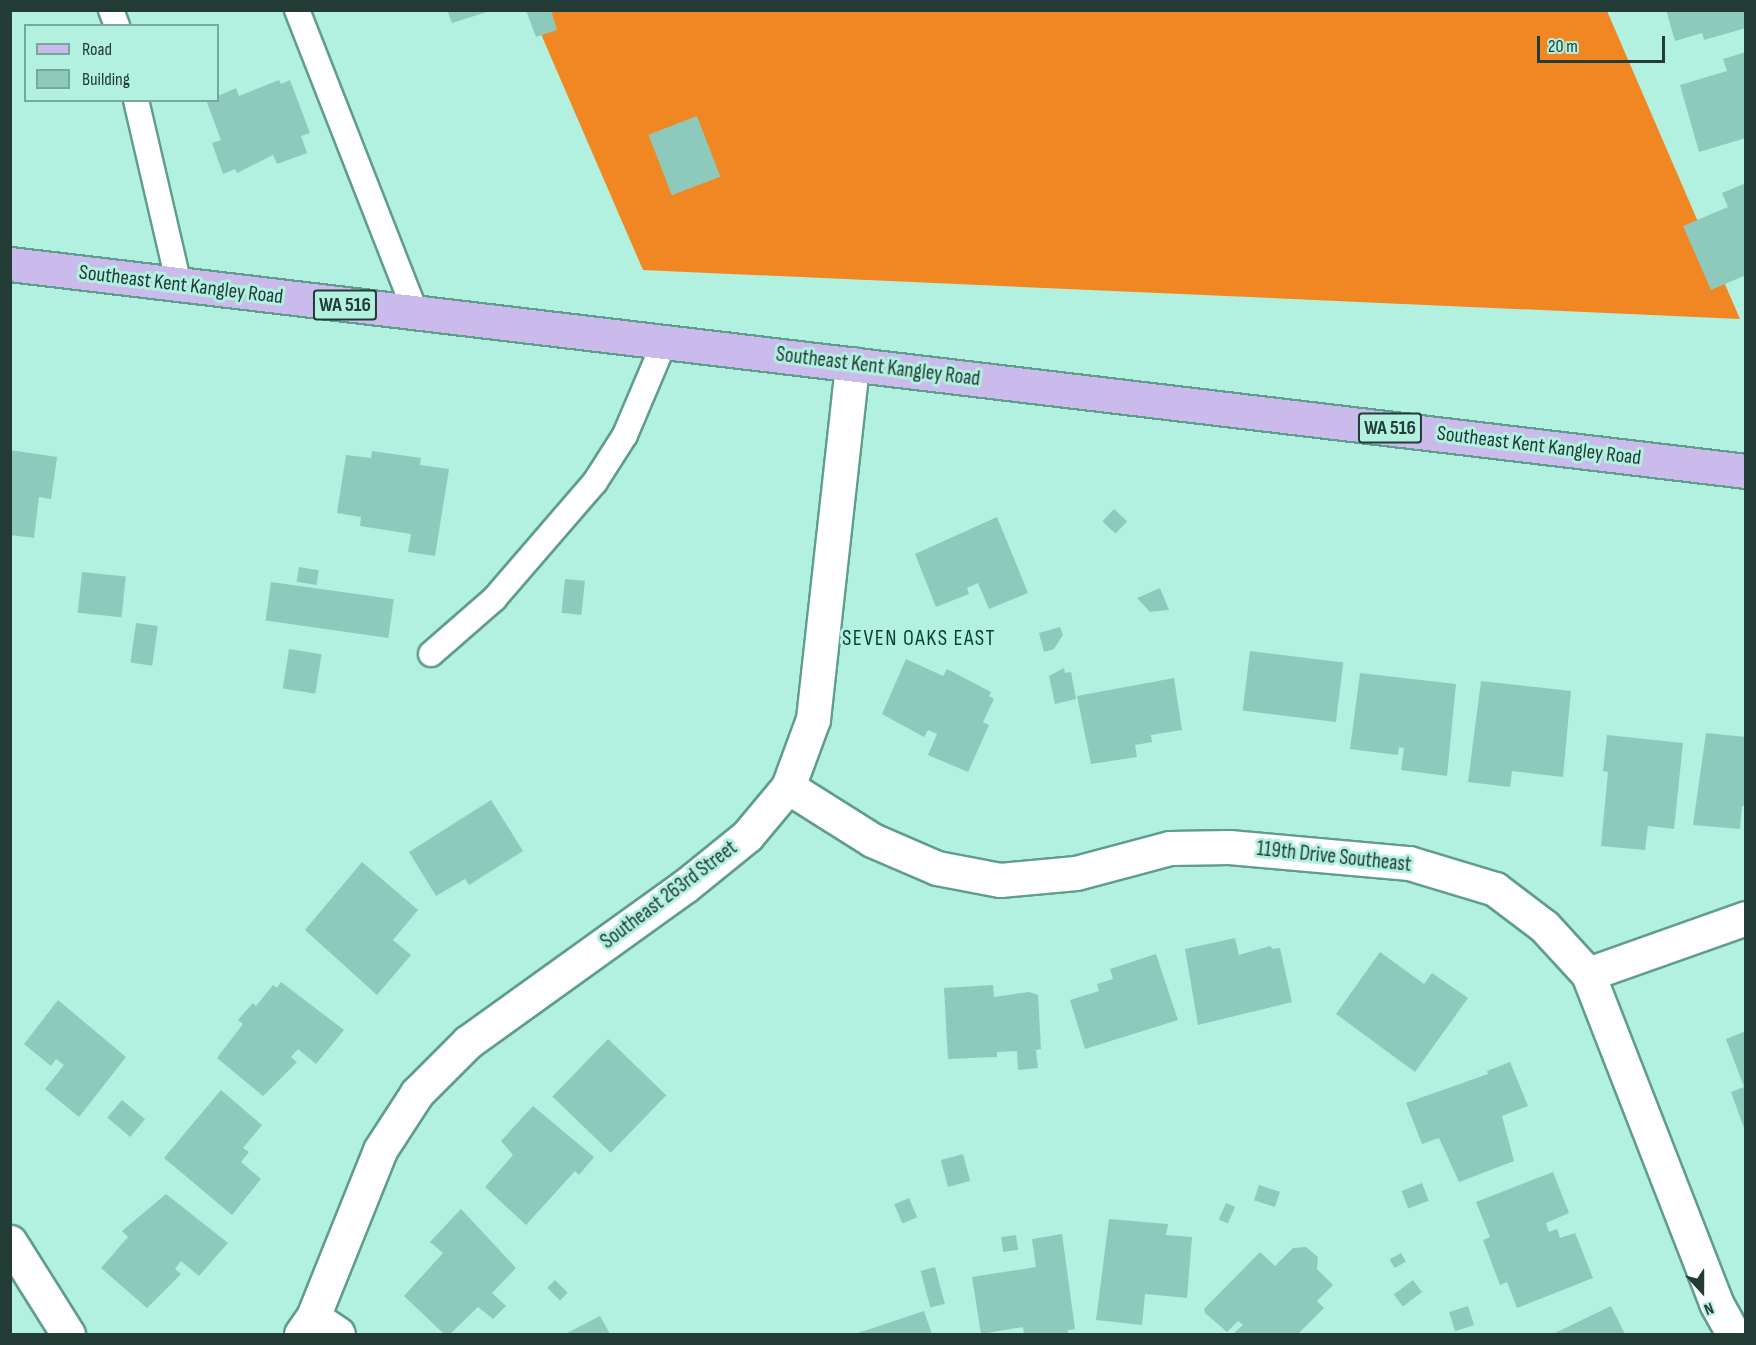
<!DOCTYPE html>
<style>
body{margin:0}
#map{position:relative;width:1756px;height:1345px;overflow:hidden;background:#b2f0e0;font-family:"Sofia Sans Condensed",sans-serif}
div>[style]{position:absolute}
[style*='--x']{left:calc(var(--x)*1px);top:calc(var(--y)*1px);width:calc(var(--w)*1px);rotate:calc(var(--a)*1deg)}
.forest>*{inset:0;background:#f18722}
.building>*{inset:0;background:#8dcabb;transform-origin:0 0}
.roads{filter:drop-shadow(2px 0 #619d8e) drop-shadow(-2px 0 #619d8e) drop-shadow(0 2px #619d8e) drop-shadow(0 -2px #619d8e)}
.service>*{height:24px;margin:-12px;padding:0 12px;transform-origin:12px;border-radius:12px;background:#fff}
.minor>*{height:33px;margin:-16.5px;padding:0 16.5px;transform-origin:16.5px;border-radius:16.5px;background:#fff}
.primary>*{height:33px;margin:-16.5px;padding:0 16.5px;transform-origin:16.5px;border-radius:16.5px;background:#cabbec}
span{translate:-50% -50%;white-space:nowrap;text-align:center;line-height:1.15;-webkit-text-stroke:6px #b2f0e0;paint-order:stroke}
.shield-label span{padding:2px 4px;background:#b2f0e0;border:2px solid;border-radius:4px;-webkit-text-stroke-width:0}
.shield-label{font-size:20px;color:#223b35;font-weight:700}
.street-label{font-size:21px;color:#223b35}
.neighbourhood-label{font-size:22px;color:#0c3d33;letter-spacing:1.5px}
.frame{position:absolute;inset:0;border:12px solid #223b35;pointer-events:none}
.legend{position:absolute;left:24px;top:24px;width:195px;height:78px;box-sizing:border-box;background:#b2f0e0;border:2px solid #78a89c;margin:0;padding:8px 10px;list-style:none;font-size:18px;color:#223b35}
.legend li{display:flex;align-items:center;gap:12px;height:30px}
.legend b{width:30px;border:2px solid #78a89c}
.north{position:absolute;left:1672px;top:1261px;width:60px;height:60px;-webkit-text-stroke:4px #b2f0e0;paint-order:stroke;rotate:159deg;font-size:16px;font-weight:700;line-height:24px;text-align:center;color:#223b35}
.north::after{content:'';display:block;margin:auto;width:21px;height:27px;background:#223b35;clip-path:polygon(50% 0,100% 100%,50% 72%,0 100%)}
.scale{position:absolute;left:1537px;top:36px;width:128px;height:27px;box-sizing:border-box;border:3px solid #223b35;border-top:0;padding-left:8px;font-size:18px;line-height:21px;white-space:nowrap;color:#223b35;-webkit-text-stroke:4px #b2f0e0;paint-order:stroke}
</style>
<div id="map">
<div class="forest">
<div style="clip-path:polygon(531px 11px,1607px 11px,1740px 319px,643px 270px)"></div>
</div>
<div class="building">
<div style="clip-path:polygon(447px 10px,490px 10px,490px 11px,452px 23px)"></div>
<div style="clip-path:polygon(526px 10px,551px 10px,557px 30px,536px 37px)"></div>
<div style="clip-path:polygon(1666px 10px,1746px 10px,1746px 28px,1704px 40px,1702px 33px,1675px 41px)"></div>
<div style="clip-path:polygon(1746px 52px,1746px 138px,1699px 152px,1680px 85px,1727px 71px,1723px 59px)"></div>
<div style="clip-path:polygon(279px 80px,281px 84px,290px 80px,310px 133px,301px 136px,307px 153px,277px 164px,273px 155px,237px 173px,235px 169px,223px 174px,212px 143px,221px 140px,206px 100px,218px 100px,218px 96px,236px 88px,239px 96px)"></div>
<div style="left:697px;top:116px;width:65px;height:52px;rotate:69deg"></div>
<div style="clip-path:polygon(1746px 183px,1746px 275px,1711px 290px,1683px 226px,1728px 207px,1722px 193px)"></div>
<div style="clip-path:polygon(10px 450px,57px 457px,51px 499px,39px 497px,34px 538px,10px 535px)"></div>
<div style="clip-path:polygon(372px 451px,421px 458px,420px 465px,449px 469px,435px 556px,408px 552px,411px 534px,360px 526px,361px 517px,337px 513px,346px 455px,371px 458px)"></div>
<div style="left:1114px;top:509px;width:18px;height:17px;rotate:43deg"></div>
<div style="clip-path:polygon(997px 517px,1028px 593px,989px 609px,978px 583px,967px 588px,969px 594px,936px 607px,915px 554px)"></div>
<div style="left:299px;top:567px;width:20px;height:15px;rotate:9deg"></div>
<div style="left:82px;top:572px;width:44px;height:41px;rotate:6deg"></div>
<div style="left:565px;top:579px;width:20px;height:34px;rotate:6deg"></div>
<div style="left:271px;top:582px;width:124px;height:39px;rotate:8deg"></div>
<div style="clip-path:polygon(1160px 588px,1169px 610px,1150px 612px,1137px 598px)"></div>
<div style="left:136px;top:623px;width:22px;height:40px;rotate:8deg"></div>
<div style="clip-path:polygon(1060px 627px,1063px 635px,1054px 649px,1044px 652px,1039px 633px)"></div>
<div style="left:289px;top:649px;width:33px;height:40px;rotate:9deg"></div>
<div style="left:1250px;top:651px;width:94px;height:60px;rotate:7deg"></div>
<div style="clip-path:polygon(906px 659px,943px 676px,947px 669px,991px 692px,989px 696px,994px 699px,983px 722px,989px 725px,968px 772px,928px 755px,937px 734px,928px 730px,924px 737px,882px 714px)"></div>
<div style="clip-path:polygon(1064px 668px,1065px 673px,1071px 672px,1076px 699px,1055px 704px,1049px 676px)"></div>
<div style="clip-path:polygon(1360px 673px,1456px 684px,1447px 776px,1401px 770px,1404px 748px,1399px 747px,1398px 755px,1350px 749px)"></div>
<div style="clip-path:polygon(1174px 678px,1182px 730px,1151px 735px,1152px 742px,1135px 745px,1137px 757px,1091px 764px,1077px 696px)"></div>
<div style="clip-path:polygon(1481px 681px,1571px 691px,1563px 777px,1512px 771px,1510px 787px,1468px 782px)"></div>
<div style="clip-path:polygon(1706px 733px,1746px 737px,1746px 806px,1742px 806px,1740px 829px,1693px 825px)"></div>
<div style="clip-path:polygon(1607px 735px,1683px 743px,1674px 829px,1648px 826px,1645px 850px,1601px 846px,1608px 772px,1603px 771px)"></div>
<div style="clip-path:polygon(491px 800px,523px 851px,469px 885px,465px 879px,436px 896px,409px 852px)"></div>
<div style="clip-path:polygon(362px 862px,418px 910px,393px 940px,411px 955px,377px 995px,305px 930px)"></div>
<div style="clip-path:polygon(1235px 938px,1239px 955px,1270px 946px,1273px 949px,1280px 948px,1292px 1002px,1198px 1025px,1185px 949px)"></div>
<div style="clip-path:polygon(1380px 952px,1424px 984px,1432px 973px,1468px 998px,1415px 1072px,1336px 1014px)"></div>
<div style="clip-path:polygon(1156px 954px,1178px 1020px,1085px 1049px,1070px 1000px,1099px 991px,1097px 984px,1113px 979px,1110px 969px)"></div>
<div style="clip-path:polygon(281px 982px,344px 1030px,316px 1064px,298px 1049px,291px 1057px,297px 1062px,263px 1096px,217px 1058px,243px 1024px,238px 1020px,253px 1003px,256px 1006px,273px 985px,277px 988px)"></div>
<div style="clip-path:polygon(993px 985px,994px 997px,1029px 992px,1038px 995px,1041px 1049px,1036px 1050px,1038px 1068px,1018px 1070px,1017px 1051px,997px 1052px,997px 1057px,948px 1059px,944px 988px)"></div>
<div style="clip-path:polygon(58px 1000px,126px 1057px,79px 1117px,45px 1089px,64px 1065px,56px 1059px,51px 1066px,24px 1044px)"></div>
<div style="clip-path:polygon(1746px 1031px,1746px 1131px,1745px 1131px,1731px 1092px,1744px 1087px,1726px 1039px)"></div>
<div style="left:608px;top:1039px;width:81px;height:80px;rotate:44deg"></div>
<div style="clip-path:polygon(1510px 1062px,1528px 1106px,1502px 1116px,1514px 1161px,1459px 1182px,1439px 1138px,1422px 1144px,1406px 1103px,1488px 1074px,1487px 1071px)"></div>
<div style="clip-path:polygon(221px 1090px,262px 1125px,243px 1148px,249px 1152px,241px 1162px,261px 1179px,232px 1215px,164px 1158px)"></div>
<div style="left:122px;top:1100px;width:30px;height:23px;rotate:40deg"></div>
<div style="clip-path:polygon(533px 1106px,594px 1157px,579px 1175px,575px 1171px,526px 1225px,485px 1187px,513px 1155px,501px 1141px)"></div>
<div style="left:963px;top:1154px;width:28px;height:23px;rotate:75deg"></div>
<div style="clip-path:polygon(1553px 1172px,1569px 1213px,1546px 1223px,1549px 1232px,1557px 1229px,1560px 1238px,1575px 1233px,1593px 1278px,1517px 1308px,1507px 1282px,1500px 1285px,1483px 1240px,1490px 1237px,1476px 1202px)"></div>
<div style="left:1422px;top:1183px;width:19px;height:22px;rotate:69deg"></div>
<div style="left:1259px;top:1185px;width:22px;height:16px;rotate:18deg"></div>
<div style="clip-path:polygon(166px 1194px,228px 1243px,199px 1276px,181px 1261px,175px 1269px,181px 1274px,147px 1308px,101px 1268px,128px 1237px,122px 1231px)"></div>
<div style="left:909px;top:1198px;width:21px;height:16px;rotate:67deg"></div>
<div style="left:1226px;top:1203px;width:10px;height:18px;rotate:24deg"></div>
<div style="clip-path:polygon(461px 1209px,516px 1268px,492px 1293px,506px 1306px,493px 1319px,478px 1307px,450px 1334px,444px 1334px,404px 1296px,443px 1253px,430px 1242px)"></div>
<div style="clip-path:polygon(1109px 1219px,1168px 1224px,1166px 1235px,1192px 1237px,1187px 1298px,1145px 1294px,1142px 1325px,1096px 1320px)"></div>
<div style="clip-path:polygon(1062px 1234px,1075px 1329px,1068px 1330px,1068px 1334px,1024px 1334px,1023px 1327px,981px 1334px,972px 1277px,1036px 1267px,1032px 1239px)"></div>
<div style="left:1016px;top:1235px;width:15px;height:15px;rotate:82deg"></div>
<div style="clip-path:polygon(1306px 1247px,1318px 1257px,1317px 1269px,1333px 1285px,1317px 1301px,1324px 1308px,1298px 1334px,1233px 1334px,1243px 1325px,1238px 1321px,1227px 1332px,1205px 1313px,1204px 1309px,1260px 1252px,1275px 1266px,1293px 1248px)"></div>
<div style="left:1401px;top:1253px;width:10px;height:13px;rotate:61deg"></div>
<div style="left:935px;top:1267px;width:38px;height:15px;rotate:75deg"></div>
<div style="left:555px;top:1280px;width:18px;height:11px;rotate:45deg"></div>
<div style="left:1413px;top:1280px;width:15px;height:24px;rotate:53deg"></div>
<div style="left:1468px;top:1306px;width:20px;height:20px;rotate:72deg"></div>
<div style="clip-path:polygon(1611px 1306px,1625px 1334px,1553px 1334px)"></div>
<div style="clip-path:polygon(924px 1311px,932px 1334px,855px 1334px)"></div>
<div style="clip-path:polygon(600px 1316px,610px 1334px,565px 1334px)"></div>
</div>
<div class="roads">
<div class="service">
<div style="--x:111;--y:10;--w:17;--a:69"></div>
<div style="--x:297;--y:10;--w:326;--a:68.6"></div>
<div style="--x:136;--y:100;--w:190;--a:76.9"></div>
<div style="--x:431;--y:654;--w:84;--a:-41.1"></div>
<div style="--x:494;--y:599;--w:155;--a:-49.2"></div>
<div style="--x:595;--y:482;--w:56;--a:-57.4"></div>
<div style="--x:625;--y:435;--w:100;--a:-67"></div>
</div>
<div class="minor">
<div style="--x:788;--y:787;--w:99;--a:32.2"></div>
<div style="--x:872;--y:840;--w:71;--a:23.3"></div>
<div style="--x:937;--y:868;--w:64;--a:10.8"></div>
<div style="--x:1000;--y:880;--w:76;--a:-5.3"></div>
<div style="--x:1076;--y:873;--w:97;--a:-14.9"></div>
<div style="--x:1170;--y:848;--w:59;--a:-1"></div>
<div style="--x:1229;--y:847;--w:181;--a:5.1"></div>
<div style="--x:1409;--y:863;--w:90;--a:16.8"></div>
<div style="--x:1495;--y:889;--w:61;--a:37.1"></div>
<div style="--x:1544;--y:926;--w:65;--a:47.5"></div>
<div style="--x:1588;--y:974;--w:353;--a:68.7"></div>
<div style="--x:1716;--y:1303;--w:35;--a:61"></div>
<div style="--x:1588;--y:974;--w:168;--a:-19.5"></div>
<div style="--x:10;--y:1242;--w:109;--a:57.8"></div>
<div style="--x:313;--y:1317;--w:30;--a:34"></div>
<div style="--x:301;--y:1334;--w:21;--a:-55"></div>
<div style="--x:313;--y:1317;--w:180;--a:-68.1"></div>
<div style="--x:380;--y:1150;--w:68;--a:-57"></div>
<div style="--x:417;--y:1093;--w:72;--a:-45"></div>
<div style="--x:468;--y:1042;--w:266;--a:-35.7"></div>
<div style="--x:684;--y:887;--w:81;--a:-39"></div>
<div style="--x:747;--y:836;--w:64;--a:-50.1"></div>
<div style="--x:788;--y:787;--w:72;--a:-69.8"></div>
<div style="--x:813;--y:719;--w:357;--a:-83.7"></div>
</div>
<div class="primary">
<div style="--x:10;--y:264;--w:1748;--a:6.8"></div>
</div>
</div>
<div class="shield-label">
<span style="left:345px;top:305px">WA 516</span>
<span style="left:1390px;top:428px">WA 516</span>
</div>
<div class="street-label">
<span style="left:181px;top:285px;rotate:7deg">Southeast Kent Kangley Road</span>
<span style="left:878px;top:367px;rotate:7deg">Southeast Kent Kangley Road</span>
<span style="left:1539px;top:446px;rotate:7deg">Southeast Kent Kangley Road</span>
<span style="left:1334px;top:857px;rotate:6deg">119th Drive Southeast</span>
<span style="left:669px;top:895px;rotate:-37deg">Southeast 263rd Street</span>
</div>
<div class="neighbourhood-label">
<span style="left:919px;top:639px">SEVEN OAKS EAST</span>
</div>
<div class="frame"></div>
<ul class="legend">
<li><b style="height:8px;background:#cabbec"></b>Road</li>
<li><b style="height:16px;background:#8dcabb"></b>Building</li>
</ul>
<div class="north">N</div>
<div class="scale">20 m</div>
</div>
